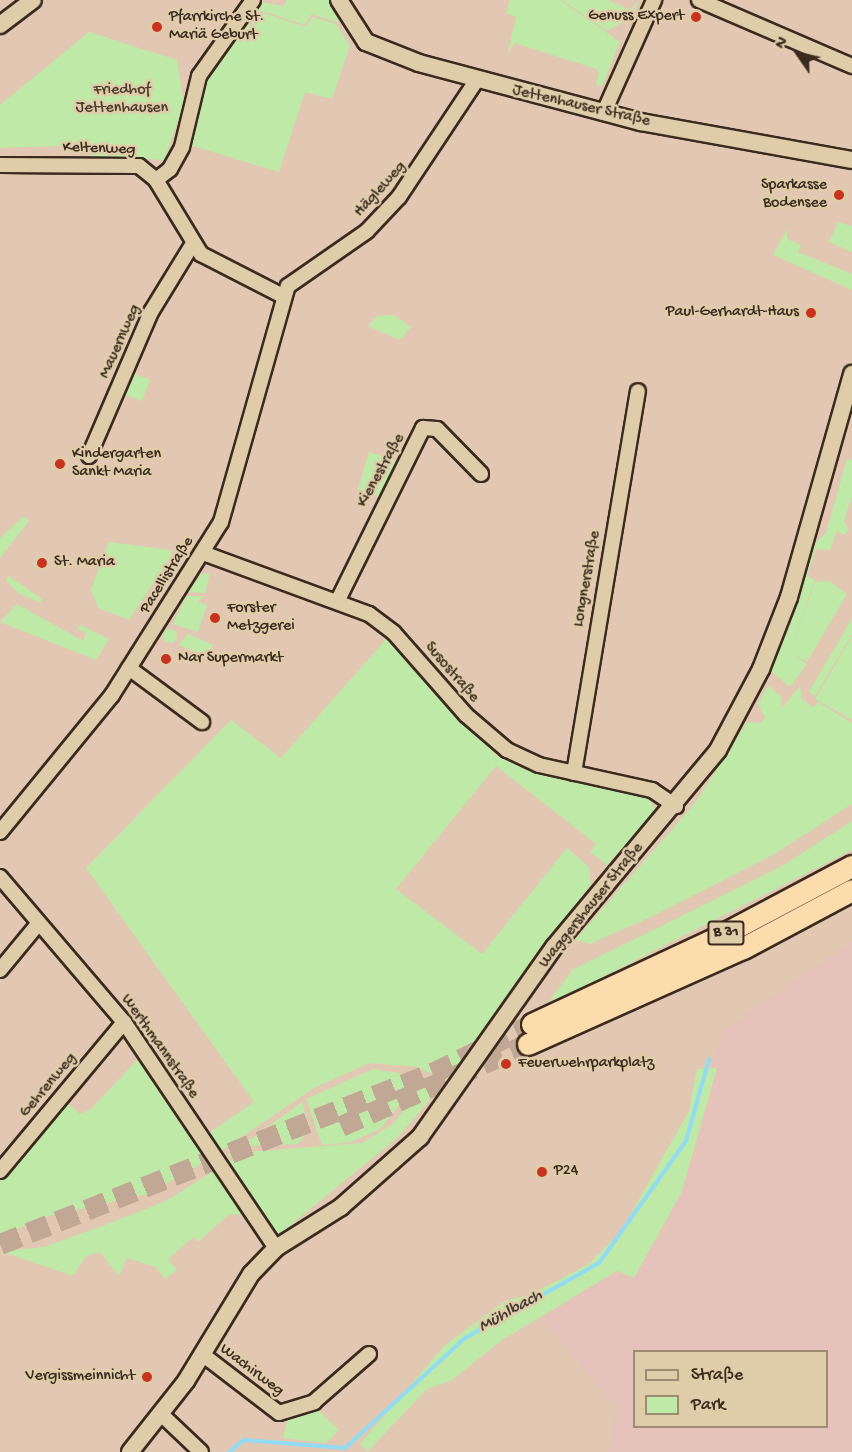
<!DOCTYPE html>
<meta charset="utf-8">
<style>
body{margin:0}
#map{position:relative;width:852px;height:1452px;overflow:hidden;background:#e2c8b2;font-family:"Gochi Hand",sans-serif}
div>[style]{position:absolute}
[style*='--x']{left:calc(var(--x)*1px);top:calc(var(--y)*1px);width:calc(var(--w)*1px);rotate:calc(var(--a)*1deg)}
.built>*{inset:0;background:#e5c3bb}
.green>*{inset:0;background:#bee9a6;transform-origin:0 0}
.round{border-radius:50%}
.stream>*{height:4px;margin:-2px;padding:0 2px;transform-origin:2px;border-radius:2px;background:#91dcf2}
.trunk-tunnel>*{height:21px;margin-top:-10.5px;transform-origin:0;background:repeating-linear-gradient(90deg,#c1a894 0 21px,transparent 0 31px)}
.roads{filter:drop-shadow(2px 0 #3b2a1e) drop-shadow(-2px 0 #3b2a1e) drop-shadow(0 2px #3b2a1e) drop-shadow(0 -2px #3b2a1e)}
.minor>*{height:14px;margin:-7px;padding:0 7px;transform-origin:7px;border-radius:7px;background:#dfcdaa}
.tertiary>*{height:16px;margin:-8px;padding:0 8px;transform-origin:8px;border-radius:8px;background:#dfcdaa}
.trunk>*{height:21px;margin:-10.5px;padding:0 10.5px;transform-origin:10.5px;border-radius:10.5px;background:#fcdcac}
.dots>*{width:16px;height:16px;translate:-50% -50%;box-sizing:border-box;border:3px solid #dfcdaa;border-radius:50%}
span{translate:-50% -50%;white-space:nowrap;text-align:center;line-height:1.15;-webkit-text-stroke:5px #dfcdaa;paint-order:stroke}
.shield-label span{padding:2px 4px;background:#dfcdaa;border:2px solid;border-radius:4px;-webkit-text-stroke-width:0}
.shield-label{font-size:15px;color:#3b2a1e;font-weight:700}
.poi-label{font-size:16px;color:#3b2a1e}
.right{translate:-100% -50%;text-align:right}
.left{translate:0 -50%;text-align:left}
.park-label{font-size:16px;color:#483d2c}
.street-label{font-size:16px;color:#3b2a1e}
.water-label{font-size:18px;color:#443c33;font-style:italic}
.legend{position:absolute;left:633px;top:1350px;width:195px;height:78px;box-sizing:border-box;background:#dfcdaa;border:2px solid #9d8c72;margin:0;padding:8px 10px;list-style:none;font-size:18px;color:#3b2a1e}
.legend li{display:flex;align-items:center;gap:12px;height:30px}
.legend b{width:30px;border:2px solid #9d8c72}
.north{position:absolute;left:768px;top:24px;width:60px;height:60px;-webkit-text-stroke:4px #dfcdaa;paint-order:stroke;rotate:304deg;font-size:16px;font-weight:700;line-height:24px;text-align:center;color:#3b2a1e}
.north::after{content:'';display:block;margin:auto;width:21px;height:27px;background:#3b2a1e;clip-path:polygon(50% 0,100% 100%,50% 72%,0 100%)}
</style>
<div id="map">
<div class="built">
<div style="clip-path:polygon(evenodd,852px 942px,852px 1452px,608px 1452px,616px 1407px,541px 1319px,665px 1236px,722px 1031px,852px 942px,634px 1352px,826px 1352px,826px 1426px,634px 1426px,634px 1352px)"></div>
</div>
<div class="green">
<div style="clip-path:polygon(287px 0,330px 0,339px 23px,312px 14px,304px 25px,261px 11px,253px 24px,246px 19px,261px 2px,284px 6px)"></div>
<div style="clip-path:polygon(510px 0,560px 0,620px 42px,602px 86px,596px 85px,599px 70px,515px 43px,508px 52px,516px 17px,506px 13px)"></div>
<div style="clip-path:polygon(562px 0,608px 0,630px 10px,639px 0,632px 17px,607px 31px)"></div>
<div style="clip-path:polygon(263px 13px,305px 27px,313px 17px,336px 24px,350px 46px,332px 99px,305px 92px,279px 172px,186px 144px,205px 71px,244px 24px,253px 26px)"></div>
<div style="clip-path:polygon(89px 32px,177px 60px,184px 103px,164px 160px,92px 157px,91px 145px,0 148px,0 105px)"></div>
<div style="clip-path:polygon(838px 222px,852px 226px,852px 252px,829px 242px)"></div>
<div style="clip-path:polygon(787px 229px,787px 239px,801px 245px,798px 252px,852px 274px,852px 290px,773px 255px)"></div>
<div style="clip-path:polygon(394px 315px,411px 327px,400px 340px,368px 326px,377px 316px)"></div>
<div style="left:128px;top:371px;width:24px;height:23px;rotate:22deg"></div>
<div style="clip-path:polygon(369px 452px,399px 461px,379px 496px,358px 490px)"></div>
<div style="clip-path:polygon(847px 459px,852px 460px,852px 496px,844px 521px,849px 530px,844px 535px,837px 531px,830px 550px,816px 549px,807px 576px,815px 580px,789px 654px,815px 582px,829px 581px,847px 594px,807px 662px,794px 655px,807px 664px,790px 687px,771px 671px,816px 542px,826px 533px)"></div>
<div style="clip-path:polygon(24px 516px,29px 521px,0 558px,0 538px)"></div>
<div style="clip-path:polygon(109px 542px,170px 550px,171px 556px,129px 620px,98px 608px,91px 589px)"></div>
<div style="clip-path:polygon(210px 573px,205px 593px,188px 592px,201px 574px)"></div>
<div style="clip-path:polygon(9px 576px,42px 599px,40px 603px,18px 593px,6px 580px)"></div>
<div style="clip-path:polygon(186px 596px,204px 596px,197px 602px,207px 605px,198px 632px,173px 624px)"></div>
<div style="clip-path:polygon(17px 604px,83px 641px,86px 633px,77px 628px,80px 625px,109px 639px,96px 660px,0 622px)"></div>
<div style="clip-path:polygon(852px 618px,852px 634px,815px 696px,809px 692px)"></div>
<div class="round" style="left:163px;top:629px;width:14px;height:14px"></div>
<div style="clip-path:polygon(188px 634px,213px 645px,209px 656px,178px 645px)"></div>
<div style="clip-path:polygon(389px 636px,497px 756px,647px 795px,656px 810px,607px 865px,590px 852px,596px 844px,496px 766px,396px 889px,482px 954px,567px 848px,589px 867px,591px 884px,446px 1081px,417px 1067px,370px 1063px,314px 1088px,218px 1153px,206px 1135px,254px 1102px,86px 868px,231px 720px,281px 758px)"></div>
<div style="clip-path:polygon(852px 636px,852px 720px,815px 699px)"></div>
<div style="clip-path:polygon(768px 685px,781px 697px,782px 708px,800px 686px,802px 700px,814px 707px,818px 702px,852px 723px,852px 804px,776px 853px,655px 915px,590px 944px,575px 940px,696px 802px,747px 722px,761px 723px,765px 717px,758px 704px)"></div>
<div style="clip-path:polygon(852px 821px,852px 850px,546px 1006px,572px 970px,782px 866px)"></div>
<div style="clip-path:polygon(140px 1057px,208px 1160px,148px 1194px,49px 1216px,0 1236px,0 1174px,63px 1099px,80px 1114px,91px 1109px)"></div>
<div style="clip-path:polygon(717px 1068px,682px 1191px,634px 1278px,617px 1271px,502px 1340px,452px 1380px,427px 1389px,368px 1451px,360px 1444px,445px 1345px,505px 1301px,532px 1294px,589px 1264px,621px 1231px,689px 1111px,697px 1069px)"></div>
<div style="clip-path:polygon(373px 1069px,421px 1077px,380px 1129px,351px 1142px,322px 1145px,306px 1099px)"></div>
<div style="clip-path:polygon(424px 1084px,435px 1093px,398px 1137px,281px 1233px,273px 1232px,225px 1163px,247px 1152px,362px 1143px,393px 1124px)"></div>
<div style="clip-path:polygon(302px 1102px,310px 1129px,298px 1144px,249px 1146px,222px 1160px)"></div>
<div style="clip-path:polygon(215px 1170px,258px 1237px,241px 1214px,228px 1215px,198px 1242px,194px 1237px,168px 1259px,177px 1270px,165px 1279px,156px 1267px,127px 1258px,119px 1276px,100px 1252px,86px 1256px,73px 1276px,0 1251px,44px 1247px,110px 1223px,166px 1201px)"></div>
<div style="clip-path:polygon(317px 1409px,339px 1430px,326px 1443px,283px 1438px,288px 1418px)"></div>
</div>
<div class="stream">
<div style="--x:229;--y:1452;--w:19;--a:-39"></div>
<div style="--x:244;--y:1440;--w:101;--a:4.5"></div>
<div style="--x:345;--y:1448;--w:163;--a:-42.5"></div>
<div style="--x:465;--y:1338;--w:154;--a:-29.2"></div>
<div style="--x:599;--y:1263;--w:150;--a:-54.5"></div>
<div style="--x:686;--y:1141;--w:85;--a:-74.3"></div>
</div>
<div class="trunk-tunnel">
<div style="--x:341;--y:1126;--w:204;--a:-23.7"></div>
<div style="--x:0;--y:1244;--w:466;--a:-21.6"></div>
<div style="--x:433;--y:1073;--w:110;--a:-26.3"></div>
</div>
<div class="roads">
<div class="minor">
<div style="--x:699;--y:0;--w:167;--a:23.3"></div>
<div style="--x:604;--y:112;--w:123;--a:-65.9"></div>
<div style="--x:0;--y:165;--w:139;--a:0.4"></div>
<div style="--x:139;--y:166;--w:22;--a:39"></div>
<div style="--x:156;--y:180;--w:87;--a:58.7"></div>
<div style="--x:201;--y:254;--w:92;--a:27.1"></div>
<div style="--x:156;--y:180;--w:18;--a:-38"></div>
<div style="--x:170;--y:169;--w:25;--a:-61"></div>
<div style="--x:182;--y:147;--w:73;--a:-76.5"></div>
<div style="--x:199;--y:76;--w:93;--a:-54.6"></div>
<div style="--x:89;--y:456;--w:157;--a:-66.7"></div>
<div style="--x:151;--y:312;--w:79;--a:-58.5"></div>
<div style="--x:203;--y:553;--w:177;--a:20.2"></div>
<div style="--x:369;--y:614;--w:31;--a:37"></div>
<div style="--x:394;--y:633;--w:109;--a:48.7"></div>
<div style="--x:466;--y:715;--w:54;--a:40.5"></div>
<div style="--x:507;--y:750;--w:35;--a:25"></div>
<div style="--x:539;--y:765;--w:116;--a:12.5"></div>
<div style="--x:652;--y:790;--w:29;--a:34"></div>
<div style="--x:338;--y:600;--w:192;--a:-63.7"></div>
<div style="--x:423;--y:428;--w:14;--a:4"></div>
<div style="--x:437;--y:429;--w:63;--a:45.6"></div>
<div style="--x:129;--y:668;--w:91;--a:36.5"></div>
<div style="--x:574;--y:773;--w:387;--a:-80.5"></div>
<div style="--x:0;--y:832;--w:177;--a:-50.7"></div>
<div style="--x:112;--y:695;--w:204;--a:-57.8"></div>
<div style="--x:221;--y:522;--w:245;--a:-74.2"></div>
<div style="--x:288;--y:286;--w:96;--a:-34.8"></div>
<div style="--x:367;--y:231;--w:47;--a:-46.7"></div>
<div style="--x:399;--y:197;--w:139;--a:-56.4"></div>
<div style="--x:0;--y:877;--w:191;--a:49.5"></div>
<div style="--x:124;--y:1022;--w:272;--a:56.1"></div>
<div style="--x:0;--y:970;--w:60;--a:-50.4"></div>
<div style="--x:0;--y:1171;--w:194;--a:-50.2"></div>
<div style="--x:202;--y:1354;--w:97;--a:37.5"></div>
<div style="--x:279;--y:1413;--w:37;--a:-17"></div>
<div style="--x:314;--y:1402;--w:73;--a:-41.1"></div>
<div style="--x:161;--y:1414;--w:55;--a:43.5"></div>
</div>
<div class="tertiary">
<div style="--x:339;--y:0;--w:50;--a:57.3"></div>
<div style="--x:366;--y:42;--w:57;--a:21.6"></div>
<div style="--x:419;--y:63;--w:230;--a:14.9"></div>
<div style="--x:641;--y:122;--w:214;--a:10.2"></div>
<div style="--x:0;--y:25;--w:41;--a:-37.1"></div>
<div style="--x:130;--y:1452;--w:90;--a:-51.7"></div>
<div style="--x:186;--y:1381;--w:125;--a:-58.7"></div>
<div style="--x:251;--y:1274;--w:36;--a:-46"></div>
<div style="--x:276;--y:1248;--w:77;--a:-32.2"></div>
<div style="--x:341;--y:1207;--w:106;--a:-41.5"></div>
<div style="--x:420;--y:1137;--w:232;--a:-54.8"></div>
<div style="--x:554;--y:947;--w:256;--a:-50.2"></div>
<div style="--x:718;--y:750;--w:92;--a:-62"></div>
<div style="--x:761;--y:669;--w:77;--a:-68.7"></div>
<div style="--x:789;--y:597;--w:232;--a:-74.2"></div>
</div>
<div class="trunk">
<div style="--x:532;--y:1024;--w:201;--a:-25"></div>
<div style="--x:714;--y:939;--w:156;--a:-27.9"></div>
<div style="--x:528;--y:1044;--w:235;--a:-24.1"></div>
<div style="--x:743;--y:948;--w:123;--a:-28"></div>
</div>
</div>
<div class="dots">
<div style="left:696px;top:17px;background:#c8321e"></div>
<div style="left:157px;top:27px;background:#c8321e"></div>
<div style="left:839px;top:195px;background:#c8321e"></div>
<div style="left:811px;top:313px;background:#c8321e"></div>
<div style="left:60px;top:464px;background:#c8321e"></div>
<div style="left:42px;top:563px;background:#c8321e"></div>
<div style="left:215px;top:618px;background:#c8321e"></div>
<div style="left:166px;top:659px;background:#c8321e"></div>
<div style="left:506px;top:1064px;background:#c8321e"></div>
<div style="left:542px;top:1172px;background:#c8321e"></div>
<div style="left:147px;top:1377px;background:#c8321e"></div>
</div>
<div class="shield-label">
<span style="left:726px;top:933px">B 31</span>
</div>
<div class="poi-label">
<span class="right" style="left:684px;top:17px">Genuss Expert</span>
<span class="left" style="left:169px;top:27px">Pfarrkirche St.<br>Mariä Geburt</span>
<span class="right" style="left:827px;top:195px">Sparkasse<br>Bodensee</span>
<span class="right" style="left:799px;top:313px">Paul-Gerhardt-Haus</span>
<span class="left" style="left:72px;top:464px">Kindergarten<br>Sankt Maria</span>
<span class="left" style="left:54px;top:563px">St. Maria</span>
<span class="left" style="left:227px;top:618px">Forster<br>Metzgerei</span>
<span class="left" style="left:178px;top:659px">Nar Supermarkt</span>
<span class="left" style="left:518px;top:1064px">Feuerwehrparkplatz</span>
<span class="left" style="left:554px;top:1172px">P24</span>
<span class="right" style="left:135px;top:1377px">Vergissmeinnicht</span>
</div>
<div class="park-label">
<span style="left:122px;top:100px">Friedhof<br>Jettenhausen</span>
</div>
<div class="street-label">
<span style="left:581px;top:107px;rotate:13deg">Jettenhauser Straße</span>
<span style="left:99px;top:150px;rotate:2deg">Keltenweg</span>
<span style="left:381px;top:190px;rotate:-48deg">Hägleweg</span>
<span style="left:121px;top:342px;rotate:-66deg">Mauernweg</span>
<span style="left:382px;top:471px;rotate:-61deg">Kienestraße</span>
<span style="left:168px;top:576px;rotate:-58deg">Pacellistraße</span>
<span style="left:588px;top:579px;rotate:-80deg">Longnerstraße</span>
<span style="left:451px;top:673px;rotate:49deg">Susostraße</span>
<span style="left:592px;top:906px;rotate:-51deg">Waggershauser Straße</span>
<span style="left:159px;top:1047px;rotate:55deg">Werthmannstraße</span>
<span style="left:49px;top:1086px;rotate:-50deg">Gehrenweg</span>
<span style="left:251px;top:1371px;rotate:37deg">Wachirweg</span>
</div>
<div class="water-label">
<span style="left:511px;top:1312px;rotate:-29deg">Mühlbach</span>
</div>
<ul class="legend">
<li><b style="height:8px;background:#dfcdaa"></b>Straße</li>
<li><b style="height:16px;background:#bee9a6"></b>Park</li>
</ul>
<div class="north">N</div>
</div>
